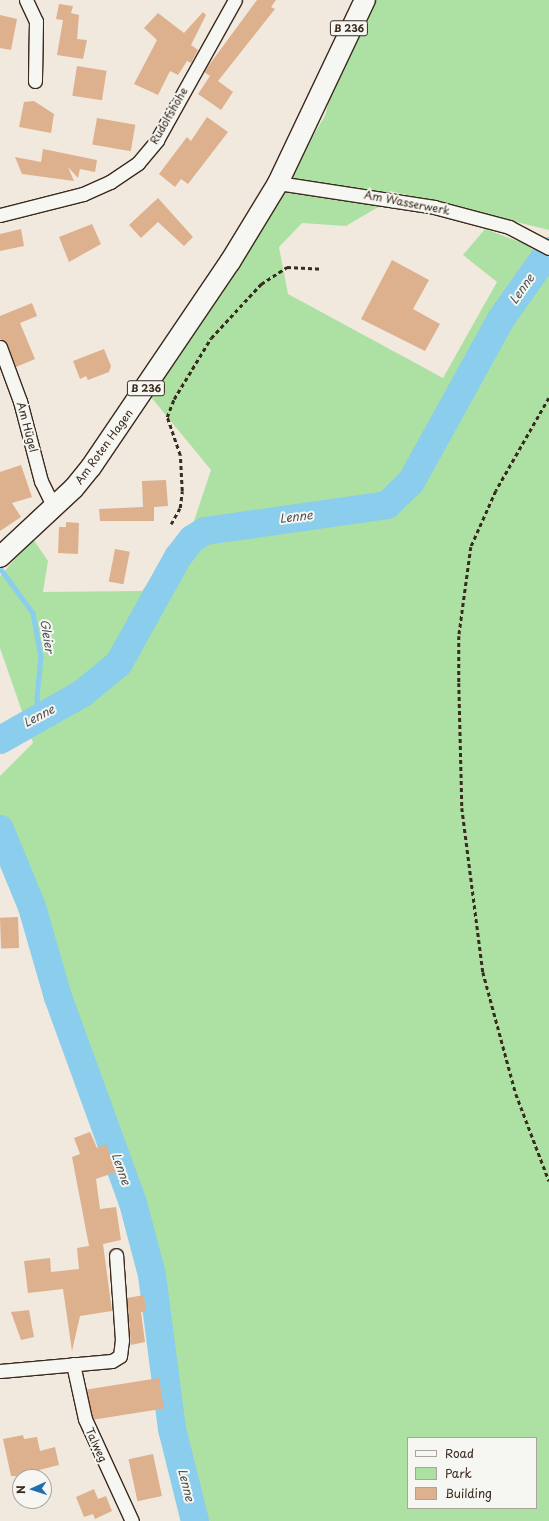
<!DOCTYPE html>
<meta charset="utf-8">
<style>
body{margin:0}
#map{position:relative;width:549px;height:1521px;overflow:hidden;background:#f1e8de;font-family:"Playpen Sans",sans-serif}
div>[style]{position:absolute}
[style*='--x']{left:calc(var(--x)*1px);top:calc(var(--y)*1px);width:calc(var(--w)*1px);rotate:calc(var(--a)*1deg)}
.green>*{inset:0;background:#ade1a3}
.stream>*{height:4.5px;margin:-2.25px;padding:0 2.25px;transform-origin:2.25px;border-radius:2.25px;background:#8acdec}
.river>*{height:28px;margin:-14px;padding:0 14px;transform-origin:14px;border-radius:14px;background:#8acdec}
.building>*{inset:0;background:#deb18e;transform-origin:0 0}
.path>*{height:2.5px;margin-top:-1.25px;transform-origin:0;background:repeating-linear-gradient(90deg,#3b2a1e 0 4px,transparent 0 7px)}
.roads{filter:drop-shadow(1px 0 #3b2a1e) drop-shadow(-1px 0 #3b2a1e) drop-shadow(0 1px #3b2a1e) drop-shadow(0 -1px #3b2a1e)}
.street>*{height:13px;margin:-6.5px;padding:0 6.5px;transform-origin:6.5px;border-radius:6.5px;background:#f6f6f2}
.primary>*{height:20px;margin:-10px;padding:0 10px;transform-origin:10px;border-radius:10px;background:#f6f6f2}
span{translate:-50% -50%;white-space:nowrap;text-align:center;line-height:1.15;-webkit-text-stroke:4px #f6f6f2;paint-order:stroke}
.shield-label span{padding:1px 3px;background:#f6f6f2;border:1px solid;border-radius:3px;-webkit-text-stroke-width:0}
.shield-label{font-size:10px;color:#3b2a1e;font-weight:700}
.street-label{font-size:11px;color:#3b2a1e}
.water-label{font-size:12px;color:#4f5352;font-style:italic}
.legend{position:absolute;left:407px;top:1437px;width:130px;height:72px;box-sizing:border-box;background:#f6f6f2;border:1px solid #aba49d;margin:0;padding:5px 7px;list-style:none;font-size:12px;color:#3b2a1e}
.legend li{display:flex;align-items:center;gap:8px;height:20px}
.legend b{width:20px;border:1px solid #aba49d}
.north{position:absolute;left:12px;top:1469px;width:40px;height:40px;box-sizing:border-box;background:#f6f6f2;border:1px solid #aba49d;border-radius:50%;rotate:267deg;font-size:11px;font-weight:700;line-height:16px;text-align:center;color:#3b2a1e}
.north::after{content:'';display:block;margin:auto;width:14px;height:18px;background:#1f6fb2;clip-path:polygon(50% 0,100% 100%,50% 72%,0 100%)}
</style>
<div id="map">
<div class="green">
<div style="clip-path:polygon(evenodd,354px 0,549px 0,549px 230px,390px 191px,385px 203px,346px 226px,302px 223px,279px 247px,288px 294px,443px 378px,497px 282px,463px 255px,485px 229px,528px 245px,549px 265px,549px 1521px,186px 1521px,177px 1472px,160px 1258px,110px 1109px,66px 1012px,22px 847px,0 851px,0 776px,33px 743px,0 648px,0 576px,33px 539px,48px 561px,43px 592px,142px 591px,194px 521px,211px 470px,146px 391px,188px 340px,325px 116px,354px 0,408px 1438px,536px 1438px,536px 1508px,408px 1508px,408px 1438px)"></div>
</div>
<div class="stream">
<div style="--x:0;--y:568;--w:56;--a:53.7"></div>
<div style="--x:33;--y:613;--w:45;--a:79.7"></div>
<div style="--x:41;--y:657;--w:40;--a:95.7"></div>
<div style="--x:37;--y:697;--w:21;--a:85"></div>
</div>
<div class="river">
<div style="--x:0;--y:740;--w:95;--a:-29.5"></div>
<div style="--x:83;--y:693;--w:47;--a:-39.8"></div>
<div style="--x:119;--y:663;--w:121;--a:-60.9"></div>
<div style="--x:178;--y:557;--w:23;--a:-52"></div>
<div style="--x:192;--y:539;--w:15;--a:-32"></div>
<div style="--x:205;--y:531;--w:184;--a:-8.1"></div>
<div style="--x:387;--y:505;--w:33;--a:-44"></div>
<div style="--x:411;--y:482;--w:186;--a:-61.1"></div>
<div style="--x:501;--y:319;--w:83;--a:-54.8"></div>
<div style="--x:0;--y:829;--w:84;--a:67.7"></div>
<div style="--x:32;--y:907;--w:94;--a:73.9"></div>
<div style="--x:58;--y:997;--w:219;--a:70"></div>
<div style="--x:133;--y:1203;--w:74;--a:75.2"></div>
<div style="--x:152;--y:1275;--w:155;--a:82.6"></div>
<div style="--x:172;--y:1429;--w:95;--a:76"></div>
</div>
<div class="building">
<div style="clip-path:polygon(257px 0,276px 0,271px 7px,275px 9px,218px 81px,233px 92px,221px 110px,198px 94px,210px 76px,204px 72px)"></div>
<div style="clip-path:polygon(59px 4px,73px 6px,71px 13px,79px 15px,77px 39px,87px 40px,83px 59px,57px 55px,63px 20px,56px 19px)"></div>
<div style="clip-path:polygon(203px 12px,206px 15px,191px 45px,198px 50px,191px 63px,187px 61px,178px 75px,170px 71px,158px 95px,134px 84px,157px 40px,144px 28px,158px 13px,184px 33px)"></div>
<div style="clip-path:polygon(0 15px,17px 19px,11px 50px,0 48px)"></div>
<div style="left:77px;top:66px;width:30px;height:30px;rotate:9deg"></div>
<div style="clip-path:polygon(34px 101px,54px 114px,51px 133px,19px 127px,24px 102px)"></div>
<div style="clip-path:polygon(207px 117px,228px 132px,188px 184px,181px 179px,175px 187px,159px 174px,187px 137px,191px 141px)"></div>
<div style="left:97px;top:118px;width:39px;height:27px;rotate:10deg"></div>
<div style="clip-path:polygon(43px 149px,97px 160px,95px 172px,80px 169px,78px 178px,68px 167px,74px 181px,22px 174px,15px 157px,41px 162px)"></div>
<div style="clip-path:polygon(158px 198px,193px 237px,184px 246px,158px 222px,141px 238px,129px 225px)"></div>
<div style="clip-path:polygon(92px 224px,101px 244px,69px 262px,59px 237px)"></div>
<div style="clip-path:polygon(21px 229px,24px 246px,0 251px,0 234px)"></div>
<div style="clip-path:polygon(392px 260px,429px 280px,413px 309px,440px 324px,425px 351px,361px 319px)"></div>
<div style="clip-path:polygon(32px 303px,37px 316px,20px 323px,35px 359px,16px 367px,7px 344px,0 339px,0 316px)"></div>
<div style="clip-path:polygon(104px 349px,111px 366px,109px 372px,88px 380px,86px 376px,80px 379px,73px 361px)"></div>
<div style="clip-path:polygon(21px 465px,32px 497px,12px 503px,21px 517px,0 531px,0 472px)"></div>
<div style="clip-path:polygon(166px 480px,168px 506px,154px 507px,154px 521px,100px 521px,99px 509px,143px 507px,142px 481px)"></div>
<div style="clip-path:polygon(66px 522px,79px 523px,78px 554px,58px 553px,59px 527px,66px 527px)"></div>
<div style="left:115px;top:549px;width:15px;height:33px;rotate:11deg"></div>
<div style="left:18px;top:917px;width:31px;height:18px;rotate:88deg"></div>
<div style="clip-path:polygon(90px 1132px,97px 1148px,106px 1144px,116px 1172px,96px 1179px,100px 1209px,116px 1207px,121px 1240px,103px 1244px,112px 1311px,80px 1316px,72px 1351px,63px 1289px,28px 1293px,24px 1261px,50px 1258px,51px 1272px,79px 1269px,77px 1248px,89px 1246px,72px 1157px,80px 1154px,74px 1138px)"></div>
<div style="clip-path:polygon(144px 1295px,146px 1312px,141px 1312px,145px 1342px,131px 1345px,127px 1298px)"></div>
<div style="clip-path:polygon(29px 1310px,34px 1337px,21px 1340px,11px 1312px)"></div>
<div style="left:159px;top:1378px;width:31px;height:73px;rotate:81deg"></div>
<div style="clip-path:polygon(23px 1435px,24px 1439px,37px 1437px,40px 1451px,55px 1447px,59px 1465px,39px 1470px,40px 1477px,11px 1476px,3px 1439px)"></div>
<div style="left:153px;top:1454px;width:43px;height:25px;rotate:78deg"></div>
<div style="clip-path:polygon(94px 1489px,98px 1499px,106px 1496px,112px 1511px,95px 1519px,93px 1514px,84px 1517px,76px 1497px)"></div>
</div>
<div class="path">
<div style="--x:549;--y:398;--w:107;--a:119.7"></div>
<div style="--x:496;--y:491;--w:61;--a:114.1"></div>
<div style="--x:471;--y:547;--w:90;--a:97.7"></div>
<div style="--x:459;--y:636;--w:47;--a:90"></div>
<div style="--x:459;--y:683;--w:125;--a:88.6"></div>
<div style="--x:462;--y:808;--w:165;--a:82.7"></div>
<div style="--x:483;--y:972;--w:126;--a:74.9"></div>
<div style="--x:516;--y:1094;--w:93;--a:69.2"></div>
<div style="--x:171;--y:524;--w:18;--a:-61"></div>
<div style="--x:180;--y:508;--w:17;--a:-83"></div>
<div style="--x:182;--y:491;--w:36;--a:-93"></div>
<div style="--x:180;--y:455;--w:40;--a:-108.9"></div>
<div style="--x:167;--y:417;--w:19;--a:-69"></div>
<div style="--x:174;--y:399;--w:71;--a:-58.8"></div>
<div style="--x:211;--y:338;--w:74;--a:-47.2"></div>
<div style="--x:261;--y:284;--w:31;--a:-33"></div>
<div style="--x:287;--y:267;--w:35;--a:3"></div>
</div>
<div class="roads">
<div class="street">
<div style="--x:26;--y:0;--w:23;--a:65"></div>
<div style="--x:36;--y:21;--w:60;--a:91"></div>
<div style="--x:278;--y:183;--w:158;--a:8.7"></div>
<div style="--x:434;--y:207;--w:78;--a:14.9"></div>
<div style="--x:509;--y:227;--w:45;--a:27.7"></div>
<div style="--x:0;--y:215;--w:86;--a:-14.2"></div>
<div style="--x:83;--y:194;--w:30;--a:-24"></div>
<div style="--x:110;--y:182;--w:34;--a:-34"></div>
<div style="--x:138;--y:163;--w:30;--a:-50"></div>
<div style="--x:157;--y:140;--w:160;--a:-60.9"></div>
<div style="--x:0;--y:347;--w:58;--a:69.7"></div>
<div style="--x:20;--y:401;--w:83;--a:75.3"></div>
<div style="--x:41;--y:481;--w:30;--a:64"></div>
<div style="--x:73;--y:1364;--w:56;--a:77.7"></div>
<div style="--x:85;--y:1419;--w:112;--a:65.3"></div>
<div style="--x:0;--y:1371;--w:112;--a:-5.1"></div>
<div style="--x:112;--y:1361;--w:9;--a:-32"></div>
<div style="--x:120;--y:1356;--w:16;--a:-83"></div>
<div style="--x:122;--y:1340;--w:85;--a:-94"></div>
</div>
<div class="primary">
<div style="--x:0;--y:557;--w:101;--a:-43"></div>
<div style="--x:74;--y:488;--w:27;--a:-51"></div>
<div style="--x:91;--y:467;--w:248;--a:-55.9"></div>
<div style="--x:230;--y:262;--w:92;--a:-58.7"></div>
<div style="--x:278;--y:183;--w:203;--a:-64.6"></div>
</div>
</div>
<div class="shield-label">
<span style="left:349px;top:28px">B 236</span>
<span style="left:146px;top:388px">B 236</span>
</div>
<div class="street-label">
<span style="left:169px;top:116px;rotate:-60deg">Rudolfshöhe</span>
<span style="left:407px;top:203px;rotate:11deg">Am Wasserwerk</span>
<span style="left:27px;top:427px;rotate:75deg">Am Hügel</span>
<span style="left:104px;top:447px;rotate:-54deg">Am Roten Hagen</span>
<span style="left:96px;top:1445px;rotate:65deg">Talweg</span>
</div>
<div class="water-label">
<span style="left:522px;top:289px;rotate:-55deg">Lenne</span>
<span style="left:296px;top:517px;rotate:-7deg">Lenne</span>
<span style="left:47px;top:636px;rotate:81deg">Gleier</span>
<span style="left:39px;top:716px;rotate:-28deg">Lenne</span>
<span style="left:121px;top:1169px;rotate:70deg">Lenne</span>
<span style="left:186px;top:1485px;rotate:76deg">Lenne</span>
</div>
<ul class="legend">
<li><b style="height:5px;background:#f6f6f2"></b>Road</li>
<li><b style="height:11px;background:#ade1a3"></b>Park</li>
<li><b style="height:11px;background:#deb18e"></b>Building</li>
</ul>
<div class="north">N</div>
</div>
